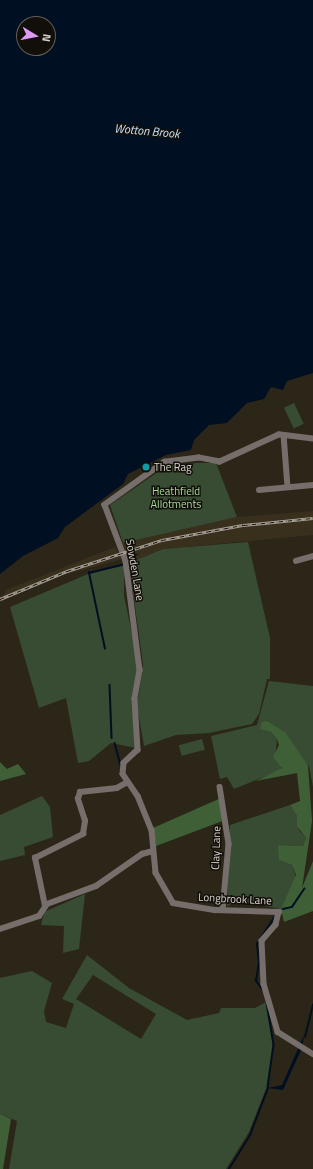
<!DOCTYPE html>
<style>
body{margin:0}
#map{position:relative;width:313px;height:1169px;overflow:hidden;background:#2c2619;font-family:"Titillium Web",sans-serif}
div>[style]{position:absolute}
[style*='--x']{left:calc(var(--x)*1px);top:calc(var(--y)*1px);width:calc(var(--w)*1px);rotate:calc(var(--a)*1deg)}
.built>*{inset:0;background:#392f1d}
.green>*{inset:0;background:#374c32;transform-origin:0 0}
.forest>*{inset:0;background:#3f6037}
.water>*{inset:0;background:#000f21}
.stream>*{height:1.5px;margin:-0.75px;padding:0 0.75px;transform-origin:0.75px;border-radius:0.75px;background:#000f21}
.minor>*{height:5.5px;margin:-2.75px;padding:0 2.75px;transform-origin:2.75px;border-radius:2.75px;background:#766e6b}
.rail>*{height:3px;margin-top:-1.5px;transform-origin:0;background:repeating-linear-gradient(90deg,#120f0a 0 4.5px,#a7a299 0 9px);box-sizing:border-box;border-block:1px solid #a7a299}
.dots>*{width:11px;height:11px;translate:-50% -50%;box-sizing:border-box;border:2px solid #120f0a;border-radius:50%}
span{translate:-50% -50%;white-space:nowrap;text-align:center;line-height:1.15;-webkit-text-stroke:3px #120f0a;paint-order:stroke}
.poi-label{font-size:11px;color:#dad6ce}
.left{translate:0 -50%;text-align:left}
.park-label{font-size:11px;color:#a6dc9a}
.street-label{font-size:11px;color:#dad6ce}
.water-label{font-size:12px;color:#cce5fd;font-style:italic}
.north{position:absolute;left:16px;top:16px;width:40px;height:40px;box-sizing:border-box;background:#120f0a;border:1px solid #625f58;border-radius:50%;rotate:100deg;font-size:11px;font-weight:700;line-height:16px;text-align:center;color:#dad6ce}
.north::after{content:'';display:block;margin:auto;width:14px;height:18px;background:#dd99f3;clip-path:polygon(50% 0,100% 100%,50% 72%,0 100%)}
</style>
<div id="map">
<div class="built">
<div style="clip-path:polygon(313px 511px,313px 535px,163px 549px,129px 563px,123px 543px,237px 517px)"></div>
<div style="clip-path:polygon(115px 547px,122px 559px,63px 575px,0 602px,6px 590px)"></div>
</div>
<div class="green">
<div style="left:294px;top:403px;width:23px;height:11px;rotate:65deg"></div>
<div style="clip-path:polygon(196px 463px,216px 463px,237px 517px,123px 543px,110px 505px,165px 467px)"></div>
<div style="clip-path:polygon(248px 542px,270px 638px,270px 679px,267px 679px,259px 714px,252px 724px,209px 733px,176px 735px,144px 746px,137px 706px,143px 664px,129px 563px,163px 549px)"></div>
<div style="clip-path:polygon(124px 565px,124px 596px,138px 662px,132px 697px,136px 748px,111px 743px,89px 761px,78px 763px,66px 698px,39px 708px,10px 607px,88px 574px)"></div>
<div style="clip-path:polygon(269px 681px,313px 686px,313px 787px,309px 766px,304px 764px,286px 733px,264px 731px,271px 732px,277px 739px,275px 759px,281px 763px,281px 770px,234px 789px,227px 777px,220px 779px,211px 736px,257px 725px)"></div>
<div style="left:202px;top:739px;width:11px;height:24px;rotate:75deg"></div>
<div style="clip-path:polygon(42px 796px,50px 807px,53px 837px,24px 847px,25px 855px,0 861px,0 815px)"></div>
<div style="clip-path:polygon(290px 805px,297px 816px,299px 830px,306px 838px,303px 846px,279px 845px,279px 860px,292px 865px,297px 881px,281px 909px,265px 906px,263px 902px,248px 904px,238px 898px,227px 907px,230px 825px)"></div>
<div style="clip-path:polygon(85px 894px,79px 949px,63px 953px,64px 926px,41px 925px,44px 912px)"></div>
<div style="clip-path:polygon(evenodd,87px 955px,129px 988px,187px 1020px,219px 1013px,221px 1008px,255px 1008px,266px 1002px,273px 1044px,268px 1084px,249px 1132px,226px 1169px,9px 1169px,17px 1121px,0 1114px,0 978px,32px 971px,52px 983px,44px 1011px,46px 1022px,66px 1028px,74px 1004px,62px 999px,87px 955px,93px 975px,156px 1014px,141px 1039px,76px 999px,93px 975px)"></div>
</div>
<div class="forest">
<div style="clip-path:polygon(267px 721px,286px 733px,308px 766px,312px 821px,302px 888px,313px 861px,313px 911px,284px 922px,281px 909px,296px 875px,292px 865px,279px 860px,278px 845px,303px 846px,306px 838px,297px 826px,297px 816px,290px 805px,300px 801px,297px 773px,256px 781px,282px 768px,273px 757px,279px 745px,277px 739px,271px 732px,260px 729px,262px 722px)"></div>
<div style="clip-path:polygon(0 762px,7px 769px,18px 764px,26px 774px,0 781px)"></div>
<div style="clip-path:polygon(221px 798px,225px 820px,156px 846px,153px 828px)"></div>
<div style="clip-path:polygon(0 1114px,11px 1119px,3px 1169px,0 1169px)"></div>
</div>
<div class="water">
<div style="clip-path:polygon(evenodd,0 0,313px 0,313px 373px,287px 381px,283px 390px,271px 387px,264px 399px,247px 403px,227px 423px,209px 425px,194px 440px,191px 450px,166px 455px,128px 474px,123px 484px,65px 527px,58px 538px,23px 556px,0 574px,0 0,24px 24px,48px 24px,48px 48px,24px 48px,24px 24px)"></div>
<div style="clip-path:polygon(304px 1035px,302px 1048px,283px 1090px,268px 1088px,282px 1085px)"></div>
</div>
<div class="stream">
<div style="--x:105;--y:649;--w:78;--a:-101.9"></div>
<div style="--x:89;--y:573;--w:36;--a:-14"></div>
<div style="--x:110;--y:685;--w:53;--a:87.8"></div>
<div style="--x:115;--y:743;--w:24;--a:75"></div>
<div style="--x:283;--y:909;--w:9;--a:-13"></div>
<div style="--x:292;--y:907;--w:22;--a:-56"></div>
<div style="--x:264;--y:992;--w:14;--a:-126"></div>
<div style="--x:256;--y:981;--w:18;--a:-81"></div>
<div style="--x:259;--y:963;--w:19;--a:-96"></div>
<div style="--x:257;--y:944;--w:33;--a:-57"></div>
<div style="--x:267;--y:1003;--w:43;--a:80.5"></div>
<div style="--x:274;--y:1045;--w:42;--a:98.1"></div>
<div style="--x:305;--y:1037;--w:33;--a:-76"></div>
<div style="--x:229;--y:1169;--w:40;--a:-58"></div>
<div style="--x:250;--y:1135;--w:50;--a:-69"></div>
</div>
<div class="minor">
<div style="--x:284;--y:435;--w:52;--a:85.6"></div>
<div style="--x:313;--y:439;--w:34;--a:-173"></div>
<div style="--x:279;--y:435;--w:65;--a:155.4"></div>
<div style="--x:220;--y:462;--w:21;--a:-169"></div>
<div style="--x:199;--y:458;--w:34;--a:173"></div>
<div style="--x:165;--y:462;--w:74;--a:144.4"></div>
<div style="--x:105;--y:505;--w:60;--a:69.4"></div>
<div style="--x:126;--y:561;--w:110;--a:82.7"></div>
<div style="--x:140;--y:670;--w:29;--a:100"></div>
<div style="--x:135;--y:699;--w:51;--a:86.6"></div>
<div style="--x:138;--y:750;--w:19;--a:137"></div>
<div style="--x:124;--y:763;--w:11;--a:95"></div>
<div style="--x:123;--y:774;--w:27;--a:56"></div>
<div style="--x:138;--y:796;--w:37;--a:68"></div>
<div style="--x:152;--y:830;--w:43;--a:84.7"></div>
<div style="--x:156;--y:873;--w:34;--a:60"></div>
<div style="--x:173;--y:903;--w:43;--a:9.5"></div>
<div style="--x:215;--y:910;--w:64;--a:1.8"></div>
<div style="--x:279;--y:912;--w:13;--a:103"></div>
<div style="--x:276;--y:925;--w:21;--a:131"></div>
<div style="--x:262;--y:941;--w:43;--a:87.3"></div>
<div style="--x:264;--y:984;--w:50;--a:73.7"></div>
<div style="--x:278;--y:1032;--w:41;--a:32.2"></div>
<div style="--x:259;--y:490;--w:54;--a:-5.3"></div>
<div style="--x:296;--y:561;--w:18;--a:-16"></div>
<div style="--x:220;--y:787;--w:58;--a:81"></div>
<div style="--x:229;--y:844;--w:66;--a:95.2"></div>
<div style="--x:45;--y:906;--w:49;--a:-101.8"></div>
<div style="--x:35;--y:858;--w:54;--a:-26.6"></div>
<div style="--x:83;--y:834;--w:13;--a:-81"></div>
<div style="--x:85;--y:821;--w:23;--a:-108"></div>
<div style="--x:78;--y:799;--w:7;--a:-74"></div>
<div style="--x:80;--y:792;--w:37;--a:-6"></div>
<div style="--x:117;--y:788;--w:10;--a:-29"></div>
<div style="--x:0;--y:929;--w:41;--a:-18.4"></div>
<div style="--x:39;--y:916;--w:14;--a:-56"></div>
<div style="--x:47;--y:904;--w:52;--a:-20.2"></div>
<div style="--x:96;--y:886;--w:56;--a:-34.8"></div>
<div style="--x:142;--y:854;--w:11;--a:-15"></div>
</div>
<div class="rail">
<div style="--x:0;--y:599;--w:73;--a:-22.7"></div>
<div style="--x:67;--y:571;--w:100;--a:-18.1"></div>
<div style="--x:162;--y:540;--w:82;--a:-10.5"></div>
<div style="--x:243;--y:525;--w:70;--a:-5.7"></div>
</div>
<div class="dots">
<div style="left:146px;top:467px;background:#0f9aa8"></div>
</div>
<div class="poi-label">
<span class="left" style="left:154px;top:467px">The Rag</span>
</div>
<div class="park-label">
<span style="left:176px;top:498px">Heathfield<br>Allotments</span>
</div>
<div class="street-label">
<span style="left:135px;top:570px;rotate:80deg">Sowden Lane</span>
<span style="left:216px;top:848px;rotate:-88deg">Clay Lane</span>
<span style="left:235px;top:899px;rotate:3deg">Longbrook Lane</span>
</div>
<div class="water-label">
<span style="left:147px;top:131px;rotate:5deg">Wotton Brook</span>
</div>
<div class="north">N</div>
</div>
